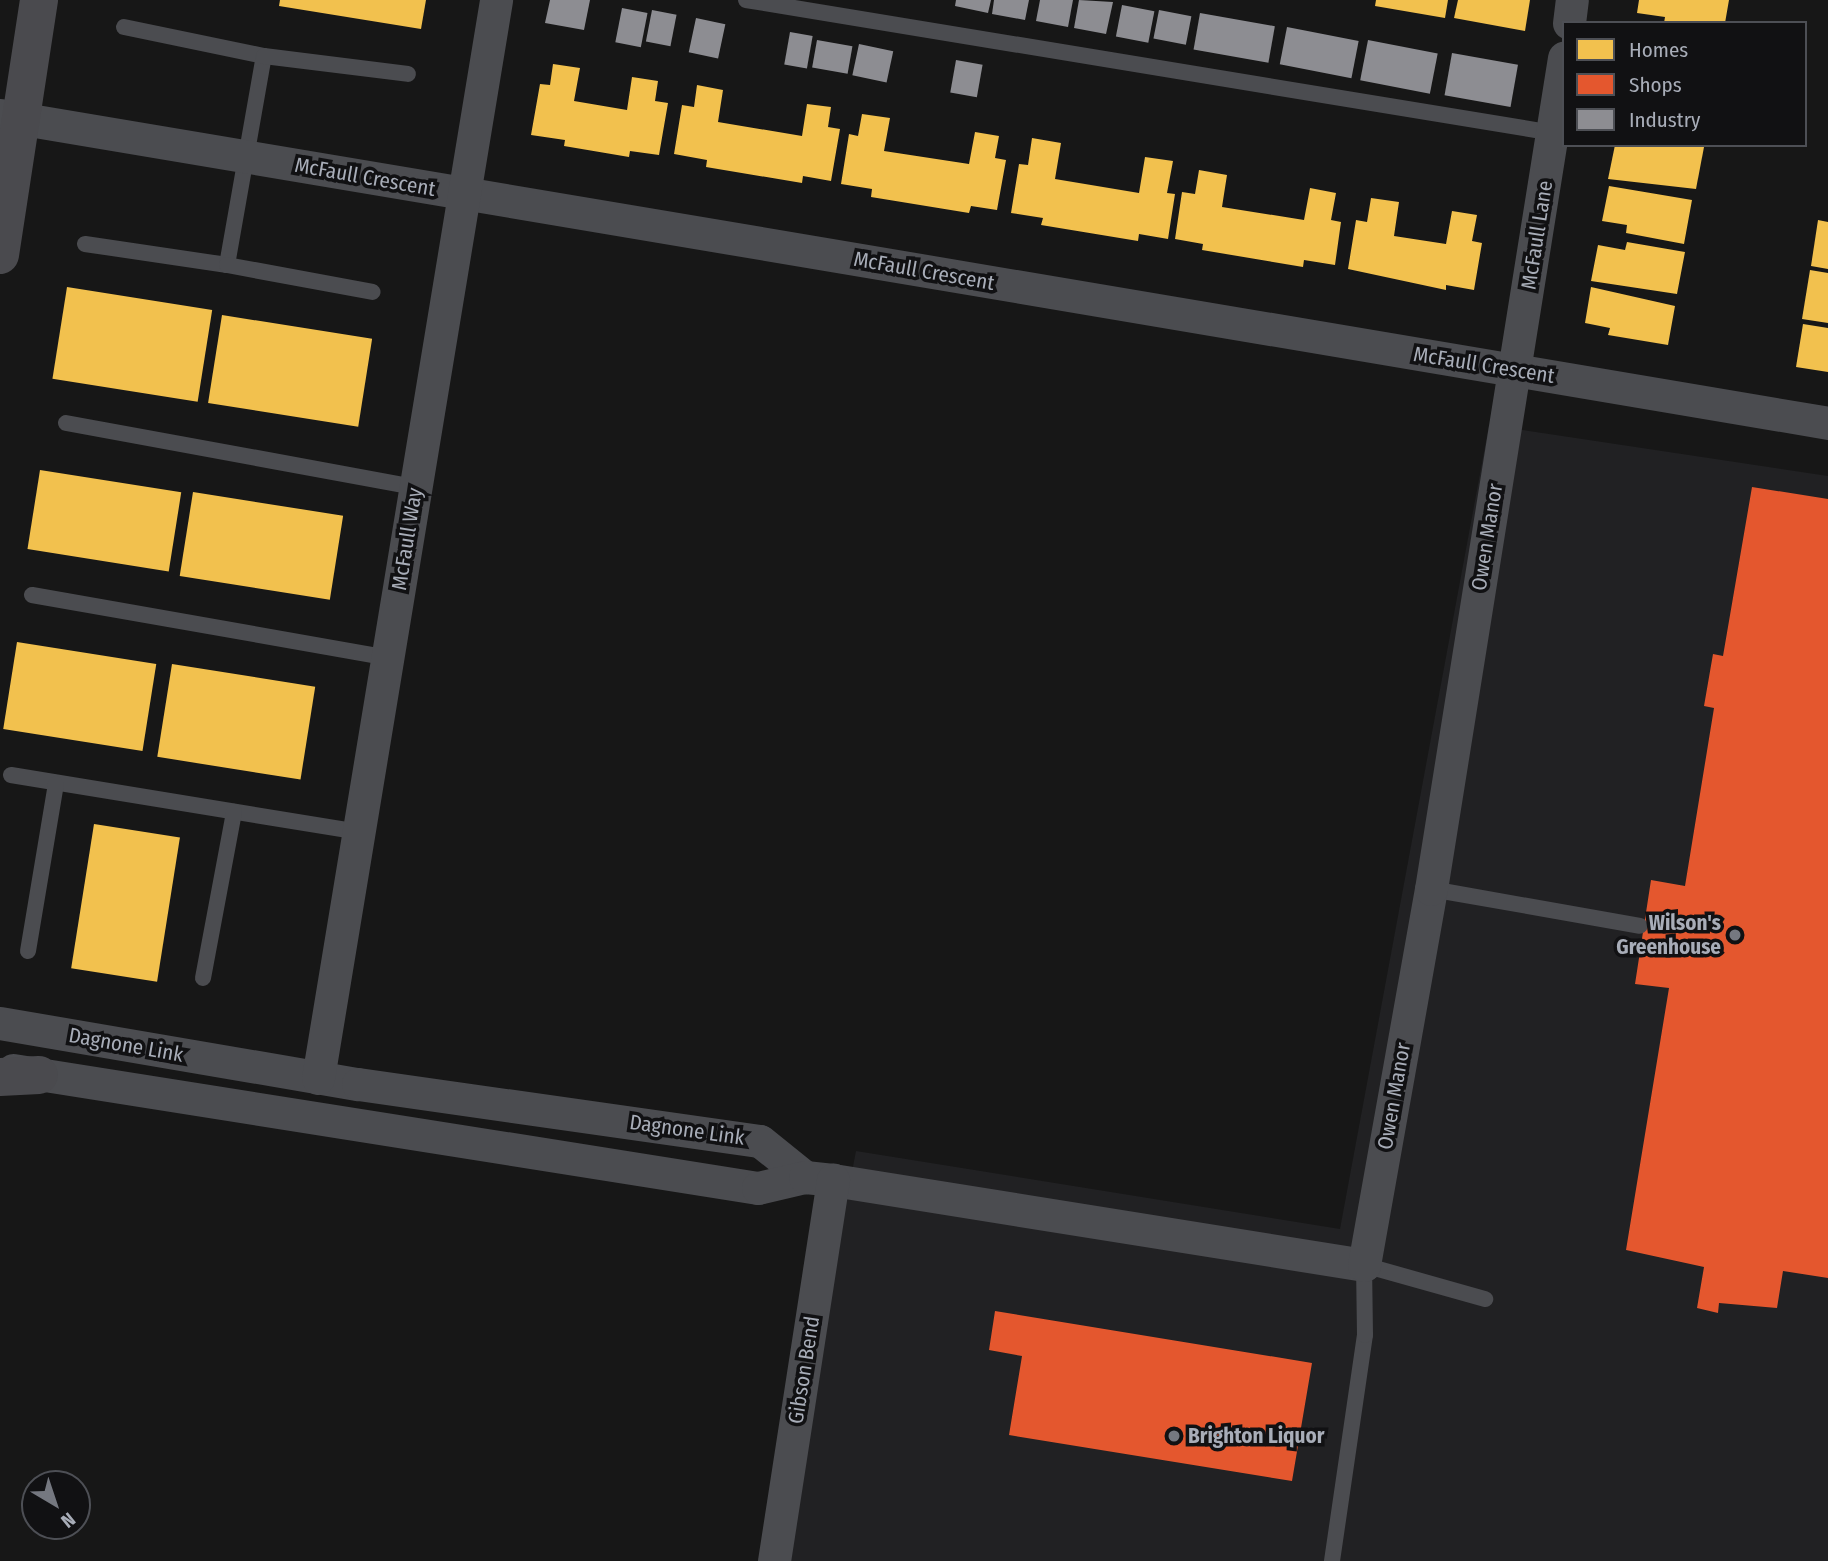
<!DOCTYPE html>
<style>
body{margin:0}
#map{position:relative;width:1828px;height:1561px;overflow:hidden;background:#171717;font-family:"Fira Sans Condensed",sans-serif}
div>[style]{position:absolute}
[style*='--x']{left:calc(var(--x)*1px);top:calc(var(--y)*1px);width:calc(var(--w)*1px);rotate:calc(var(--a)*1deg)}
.built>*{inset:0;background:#212123}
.homes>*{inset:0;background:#f2c14e;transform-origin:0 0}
.shops>*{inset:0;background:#e4572e}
.industry>*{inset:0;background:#8d8d92;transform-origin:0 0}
.lane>*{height:16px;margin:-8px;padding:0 8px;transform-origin:8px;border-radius:8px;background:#4b4c50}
.street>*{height:33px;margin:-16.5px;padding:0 16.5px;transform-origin:16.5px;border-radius:16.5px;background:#4b4c50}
.secondary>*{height:38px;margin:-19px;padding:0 19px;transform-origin:19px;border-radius:19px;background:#4a4a4e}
.dots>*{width:19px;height:19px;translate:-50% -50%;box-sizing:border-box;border:4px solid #111113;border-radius:50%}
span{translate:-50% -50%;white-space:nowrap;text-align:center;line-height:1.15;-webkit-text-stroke:7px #111113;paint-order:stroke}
.street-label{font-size:21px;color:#a8adb8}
.poi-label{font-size:21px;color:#a8adb8;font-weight:700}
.right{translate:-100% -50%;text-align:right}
.left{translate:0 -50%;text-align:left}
.legend{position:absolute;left:1562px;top:21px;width:245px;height:126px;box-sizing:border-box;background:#111113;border:2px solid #4d4f55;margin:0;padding:9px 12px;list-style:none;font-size:21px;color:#a8adb8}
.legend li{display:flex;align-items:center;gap:14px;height:35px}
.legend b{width:35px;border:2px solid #4d4f55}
.north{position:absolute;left:21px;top:1470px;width:70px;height:70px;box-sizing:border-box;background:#111113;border:2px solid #4d4f55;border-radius:50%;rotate:141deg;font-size:19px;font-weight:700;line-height:28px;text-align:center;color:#a8adb8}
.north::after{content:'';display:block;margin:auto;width:24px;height:32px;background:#757880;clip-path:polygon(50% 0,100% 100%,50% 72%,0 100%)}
</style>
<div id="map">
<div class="built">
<div style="clip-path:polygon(1489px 425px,1828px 476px,1828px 1561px,777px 1561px,856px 1151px,1340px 1229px)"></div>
</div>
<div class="homes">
<div style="clip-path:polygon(280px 0,426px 0,421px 29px,279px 6px)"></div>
<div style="clip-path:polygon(1376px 0,1448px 0,1445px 18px,1375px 6px)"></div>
<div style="clip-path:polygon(1458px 0,1530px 0,1525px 31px,1454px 18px)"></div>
<div style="clip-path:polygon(1639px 0,1729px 0,1725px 23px,1664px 23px,1665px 17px,1637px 13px)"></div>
<div style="clip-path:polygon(553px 64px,580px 68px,574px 101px,627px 110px,632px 77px,658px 81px,655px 101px,668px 103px,659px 155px,630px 151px,629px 157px,564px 146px,565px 140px,531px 135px,540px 84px,550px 85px)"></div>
<div style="clip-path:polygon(697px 85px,723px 90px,718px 122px,802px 136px,807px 104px,831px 107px,828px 127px,840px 129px,831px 181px,803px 176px,802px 183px,706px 167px,707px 160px,674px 154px,682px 105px,694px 107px)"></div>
<div style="clip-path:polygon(862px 114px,890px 118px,884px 151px,969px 164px,975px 132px,999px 136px,995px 158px,1006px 160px,997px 210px,971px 206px,969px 213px,871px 197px,872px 189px,841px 184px,849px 134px,858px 136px)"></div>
<div style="clip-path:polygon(1032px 138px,1061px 143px,1055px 179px,1139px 193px,1145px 157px,1173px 161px,1167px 193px,1175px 194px,1168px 239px,1139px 234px,1138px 241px,1041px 225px,1043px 218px,1011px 213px,1019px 164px,1028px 165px)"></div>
<div style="clip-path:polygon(1615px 145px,1704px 147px,1696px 189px,1608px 179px)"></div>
<div style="clip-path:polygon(1199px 170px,1227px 175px,1222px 207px,1304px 220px,1310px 188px,1336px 193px,1331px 220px,1341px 222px,1335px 265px,1304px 260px,1303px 267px,1202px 250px,1203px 244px,1175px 239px,1182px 192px,1195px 194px)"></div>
<div style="clip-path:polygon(1609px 186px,1692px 200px,1684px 244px,1626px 233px,1627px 225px,1602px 221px)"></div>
<div style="clip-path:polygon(1371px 198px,1399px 202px,1394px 236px,1446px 244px,1452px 211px,1477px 215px,1472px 241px,1482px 243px,1474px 290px,1446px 285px,1446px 290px,1348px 269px,1356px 220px,1367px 222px)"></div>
<div style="clip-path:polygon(1818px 220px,1828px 222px,1828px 269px,1811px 266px)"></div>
<div style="clip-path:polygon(1627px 242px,1685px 252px,1677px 294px,1591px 281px,1598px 245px,1625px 250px)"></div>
<div style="clip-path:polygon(1810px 270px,1828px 273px,1828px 323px,1802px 319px)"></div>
<div style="left:67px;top:287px;width:147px;height:93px;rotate:9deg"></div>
<div style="clip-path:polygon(1591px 287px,1675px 306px,1668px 345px,1608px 335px,1610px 328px,1585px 323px)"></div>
<div style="left:222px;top:315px;width:152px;height:89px;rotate:9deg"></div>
<div style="clip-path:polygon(1803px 324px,1828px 328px,1828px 372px,1796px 367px)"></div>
<div style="left:40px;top:470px;width:143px;height:80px;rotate:9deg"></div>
<div style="left:193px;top:492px;width:152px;height:85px;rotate:9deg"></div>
<div style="left:17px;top:642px;width:141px;height:88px;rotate:9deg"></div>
<div style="left:172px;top:664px;width:145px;height:94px;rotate:9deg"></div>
<div style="left:94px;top:824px;width:87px;height:146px;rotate:9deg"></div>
</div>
<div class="shops">
<div style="clip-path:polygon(1752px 487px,1828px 499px,1828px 1278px,1783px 1271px,1777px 1308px,1719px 1303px,1718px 1313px,1697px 1308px,1704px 1267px,1626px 1250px,1669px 988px,1635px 984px,1651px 880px,1685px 886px,1714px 708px,1704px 706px,1713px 654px,1723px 656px)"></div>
<div style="clip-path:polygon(995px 1311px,1312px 1363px,1292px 1481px,1009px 1435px,1022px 1356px,989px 1350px)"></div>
</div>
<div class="industry">
<div style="clip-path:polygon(550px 0,590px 0,584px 30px,545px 23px)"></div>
<div style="clip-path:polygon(956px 0,991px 0,988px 13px,955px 6px)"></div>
<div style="clip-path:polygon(994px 0,1029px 0,1025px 20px,992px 14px)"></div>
<div style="clip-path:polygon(1040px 0,1073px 0,1068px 27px,1036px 21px)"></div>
<div style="clip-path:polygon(1079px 0,1113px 2px,1106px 34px,1074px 28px)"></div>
<div style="left:1122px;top:5px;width:33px;height:32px;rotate:11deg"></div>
<div style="left:622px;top:8px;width:26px;height:35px;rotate:11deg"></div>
<div style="left:652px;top:10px;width:25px;height:32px;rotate:11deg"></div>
<div style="left:1159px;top:10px;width:33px;height:29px;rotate:11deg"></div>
<div style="left:1200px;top:13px;width:76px;height:37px;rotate:10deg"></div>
<div style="left:696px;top:18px;width:30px;height:35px;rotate:12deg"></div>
<div style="left:1287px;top:27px;width:73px;height:38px;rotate:11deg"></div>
<div style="left:790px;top:32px;width:23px;height:33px;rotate:10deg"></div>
<div style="left:817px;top:40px;width:36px;height:28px;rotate:10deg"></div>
<div style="left:1368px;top:40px;width:71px;height:41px;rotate:11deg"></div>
<div style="left:859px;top:44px;width:35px;height:32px;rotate:12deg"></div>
<div style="left:1452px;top:53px;width:67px;height:43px;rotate:10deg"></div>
<div style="left:956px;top:60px;width:27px;height:33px;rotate:10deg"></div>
</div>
<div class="lane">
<div style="--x:746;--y:0;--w:819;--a:9.35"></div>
<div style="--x:124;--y:27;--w:143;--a:11.7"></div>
<div style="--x:85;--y:244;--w:144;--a:8.4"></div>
<div style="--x:227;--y:265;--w:212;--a:-80"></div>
<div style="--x:264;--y:56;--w:145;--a:7.1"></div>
<div style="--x:227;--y:265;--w:148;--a:10.5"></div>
<div style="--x:66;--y:423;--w:356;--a:10.4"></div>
<div style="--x:32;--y:595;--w:362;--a:10"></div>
<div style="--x:11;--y:775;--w:354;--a:9.3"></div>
<div style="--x:1431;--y:889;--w:212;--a:10"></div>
<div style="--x:28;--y:951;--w:169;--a:-80.5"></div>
<div style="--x:203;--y:978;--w:169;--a:-79.4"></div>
<div style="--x:1332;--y:1561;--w:228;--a:-81.7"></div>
<div style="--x:1365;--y:1335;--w:70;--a:-90.8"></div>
<div style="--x:1364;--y:1265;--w:126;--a:15.7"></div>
</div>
<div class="street">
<div style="--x:1569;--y:23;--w:23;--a:-83"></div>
<div style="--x:0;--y:115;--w:1854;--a:9.56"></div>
<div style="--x:0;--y:1023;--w:363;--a:9.7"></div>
<div style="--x:358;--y:1084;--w:406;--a:8.1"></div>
<div style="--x:760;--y:1141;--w:58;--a:38.7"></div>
<div style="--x:13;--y:1070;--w:754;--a:9"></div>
<div style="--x:758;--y:1188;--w:48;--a:-13.2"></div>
<div style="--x:805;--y:1177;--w:28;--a:6"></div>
<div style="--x:833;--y:1180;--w:538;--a:9.09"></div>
<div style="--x:1364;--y:1265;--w:382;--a:-79.9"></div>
<div style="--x:1431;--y:889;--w:842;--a:-80.91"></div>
<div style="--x:318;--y:1078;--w:1093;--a:-80.62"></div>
<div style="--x:774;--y:1561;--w:386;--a:-81.2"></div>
</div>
<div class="secondary">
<div style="--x:0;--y:255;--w:258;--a:-81.3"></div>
<div style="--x:0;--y:1077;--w:39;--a:-3"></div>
</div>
<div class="dots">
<div style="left:1735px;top:935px;background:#757880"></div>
<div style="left:1174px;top:1436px;background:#757880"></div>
</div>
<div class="street-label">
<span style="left:365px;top:177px;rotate:10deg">McFaull Crescent</span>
<span style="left:1537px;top:235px;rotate:-81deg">McFaull Lane</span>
<span style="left:924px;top:271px;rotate:10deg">McFaull Crescent</span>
<span style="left:1484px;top:365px;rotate:9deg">McFaull Crescent</span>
<span style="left:1487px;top:537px;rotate:-81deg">Owen Manor</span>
<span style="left:407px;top:539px;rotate:-81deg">McFaull Way</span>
<span style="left:126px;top:1045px;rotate:10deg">Dagnone Link</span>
<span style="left:1394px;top:1096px;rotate:-80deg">Owen Manor</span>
<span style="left:687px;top:1130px;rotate:8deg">Dagnone Link</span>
<span style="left:804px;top:1370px;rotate:-81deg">Gibson Bend</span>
</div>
<div class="poi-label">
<span class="right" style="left:1721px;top:935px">Wilson's<br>Greenhouse</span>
<span class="left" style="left:1188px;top:1436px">Brighton Liquor</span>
</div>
<ul class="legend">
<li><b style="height:19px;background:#f2c14e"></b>Homes</li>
<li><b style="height:19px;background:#e4572e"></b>Shops</li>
<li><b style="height:19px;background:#8d8d92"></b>Industry</li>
</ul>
<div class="north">N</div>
</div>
